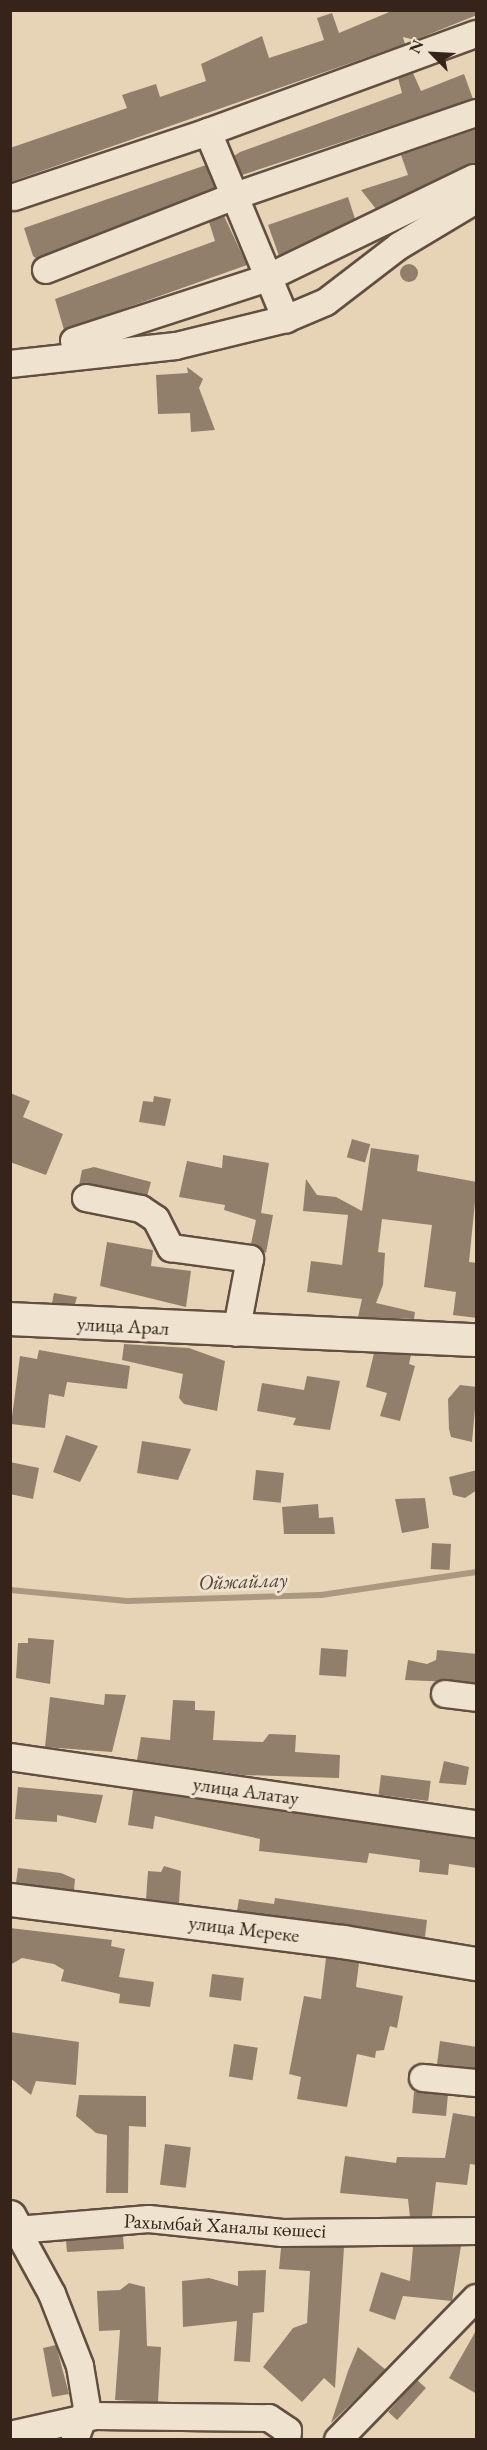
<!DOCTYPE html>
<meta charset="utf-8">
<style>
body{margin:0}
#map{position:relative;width:487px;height:2450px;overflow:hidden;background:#e7d4b6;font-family:"EB Garamond",serif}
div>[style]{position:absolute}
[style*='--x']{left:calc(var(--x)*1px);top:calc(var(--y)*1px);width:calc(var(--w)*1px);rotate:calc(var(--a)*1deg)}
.stream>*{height:6px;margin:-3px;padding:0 3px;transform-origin:3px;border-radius:3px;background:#ab9881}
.building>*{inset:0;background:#927f6b;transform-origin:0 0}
.round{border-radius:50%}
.roads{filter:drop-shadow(2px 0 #624f41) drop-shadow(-2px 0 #624f41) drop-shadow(0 2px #624f41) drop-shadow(0 -2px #624f41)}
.minor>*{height:26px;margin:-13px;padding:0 13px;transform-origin:13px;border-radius:13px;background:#efe3d0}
.tertiary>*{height:32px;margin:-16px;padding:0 16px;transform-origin:16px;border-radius:16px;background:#efe3d0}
span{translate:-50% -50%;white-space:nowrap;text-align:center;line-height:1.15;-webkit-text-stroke:6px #efe3d0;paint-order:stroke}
.street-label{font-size:20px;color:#36231a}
.water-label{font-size:21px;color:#594639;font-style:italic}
.frame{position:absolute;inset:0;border:12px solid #36231a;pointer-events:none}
.north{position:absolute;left:403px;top:24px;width:60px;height:60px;-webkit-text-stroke:4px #efe3d0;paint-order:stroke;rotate:294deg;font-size:16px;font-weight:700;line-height:24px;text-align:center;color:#36231a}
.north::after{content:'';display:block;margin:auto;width:21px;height:27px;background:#36231a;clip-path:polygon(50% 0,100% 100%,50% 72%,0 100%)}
</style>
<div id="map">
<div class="stream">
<div style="--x:10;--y:1590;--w:118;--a:5.4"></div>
<div style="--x:127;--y:1601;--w:194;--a:-1.8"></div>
<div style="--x:321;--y:1595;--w:157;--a:-8.4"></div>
</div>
<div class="building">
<div style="clip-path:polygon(394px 10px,477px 10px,477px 15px,415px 40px,403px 37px,405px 44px,10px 182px,10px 148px,127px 108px,122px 95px,156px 84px,160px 97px,206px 81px,201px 64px,262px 36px,269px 58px,324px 40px,317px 18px,332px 13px,339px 33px)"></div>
<div style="clip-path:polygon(413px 73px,421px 91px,464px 74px,473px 99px,242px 175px,234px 156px,240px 152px,402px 93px,398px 78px)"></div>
<div style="clip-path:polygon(477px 129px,477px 163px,376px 209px,361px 190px,408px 175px,401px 155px)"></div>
<div style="clip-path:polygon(206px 165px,215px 188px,37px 259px,33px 256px,24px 228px)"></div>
<div style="clip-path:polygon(348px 197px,355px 219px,279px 256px,268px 225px)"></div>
<div style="clip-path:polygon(224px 216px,247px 265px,64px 330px,55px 299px,215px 241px,209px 222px)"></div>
<div class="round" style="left:400px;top:264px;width:18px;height:18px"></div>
<div style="clip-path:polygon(187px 367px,203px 379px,199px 388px,215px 430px,191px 432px,190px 413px,158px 414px,156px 375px,188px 373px)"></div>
<div style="clip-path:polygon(10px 1093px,30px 1101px,23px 1117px,63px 1134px,46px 1175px,10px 1162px)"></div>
<div style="clip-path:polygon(154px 1096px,171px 1099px,165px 1126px,139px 1122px,143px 1101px,153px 1102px)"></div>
<div style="left:352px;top:1139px;width:19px;height:19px;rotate:16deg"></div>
<div style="clip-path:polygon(371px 1148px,419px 1155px,417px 1171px,477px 1182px,469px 1262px,477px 1263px,477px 1318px,453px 1315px,456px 1292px,424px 1287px,432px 1225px,382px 1219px,378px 1252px,385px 1253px,383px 1285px,376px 1303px,415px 1312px,414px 1319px,358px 1317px,362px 1299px,307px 1292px,311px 1261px,342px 1265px,348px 1215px,303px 1211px,306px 1179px,317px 1195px,336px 1197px,362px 1211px)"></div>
<div style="clip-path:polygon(223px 1155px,269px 1163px,261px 1213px,273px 1215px,266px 1253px,251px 1244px,256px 1220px,224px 1210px,225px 1205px,179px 1197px,187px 1161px,222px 1168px)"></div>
<div style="clip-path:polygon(94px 1167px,151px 1182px,147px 1196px,79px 1185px,82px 1170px)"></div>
<div style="clip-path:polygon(107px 1242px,153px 1250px,151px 1266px,191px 1271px,186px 1307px,100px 1286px)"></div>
<div style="clip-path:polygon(54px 1293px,77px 1297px,75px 1304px,52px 1303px)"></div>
<div style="clip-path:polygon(124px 1344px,189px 1348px,225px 1361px,217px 1411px,184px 1404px,179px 1398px,183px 1374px,122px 1360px)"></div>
<div style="clip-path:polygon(39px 1350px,130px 1366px,127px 1389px,67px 1382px,64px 1397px,49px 1394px,45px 1428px,11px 1424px,20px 1356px,37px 1359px)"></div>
<div style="clip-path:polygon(374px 1353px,411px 1355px,409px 1364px,415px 1366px,400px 1421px,380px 1416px,387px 1393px,366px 1387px)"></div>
<div style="clip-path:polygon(307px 1376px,340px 1381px,330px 1430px,293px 1425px,296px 1418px,257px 1411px,262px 1383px,304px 1390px)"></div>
<div style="clip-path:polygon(460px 1385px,477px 1387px,472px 1442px,451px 1437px,449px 1429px,448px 1399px)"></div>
<div style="clip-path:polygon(66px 1435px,98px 1446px,80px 1482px,53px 1472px)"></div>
<div style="clip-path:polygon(142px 1441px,191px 1449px,178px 1480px,137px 1473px)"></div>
<div style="clip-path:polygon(10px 1462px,39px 1468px,33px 1499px,10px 1494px)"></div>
<div style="left:256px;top:1470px;width:28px;height:30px;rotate:6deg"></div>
<div style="clip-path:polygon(477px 1470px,477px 1490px,465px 1498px,453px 1495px,449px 1477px)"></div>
<div style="clip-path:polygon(425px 1498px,429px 1528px,402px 1533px,395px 1499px)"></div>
<div style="clip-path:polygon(318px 1504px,319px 1518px,333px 1517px,335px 1534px,284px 1534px,282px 1507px)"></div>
<div style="left:432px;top:1543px;width:19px;height:26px;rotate:3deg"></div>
<div style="clip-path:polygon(28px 1638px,54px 1640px,50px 1684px,16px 1678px,18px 1643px,28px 1643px)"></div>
<div style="left:321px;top:1648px;width:27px;height:27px;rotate:4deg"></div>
<div style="clip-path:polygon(437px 1650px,477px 1654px,477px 1683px,405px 1680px,408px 1660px,427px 1664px,436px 1660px)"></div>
<div style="clip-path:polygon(105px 1694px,126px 1695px,112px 1752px,45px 1747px,50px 1697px,104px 1705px)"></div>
<div style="clip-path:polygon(173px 1700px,195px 1701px,195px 1710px,215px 1711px,213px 1740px,263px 1742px,269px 1734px,296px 1735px,295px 1752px,340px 1755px,339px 1778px,243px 1775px,137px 1760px,141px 1737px,170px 1740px)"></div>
<div style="clip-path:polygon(444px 1761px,469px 1767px,466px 1785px,439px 1783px)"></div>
<div style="left:381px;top:1775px;width:50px;height:20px;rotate:7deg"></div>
<div style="clip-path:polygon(18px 1787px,103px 1795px,96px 1823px,57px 1815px,57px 1822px,15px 1819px)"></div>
<div style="clip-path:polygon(133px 1790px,477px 1839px,477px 1868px,449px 1864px,448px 1875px,419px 1872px,420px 1860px,369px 1853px,367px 1863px,259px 1851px,260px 1839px,155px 1816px,153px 1829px,128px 1825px)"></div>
<div style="clip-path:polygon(164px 1866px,181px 1871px,179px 1903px,146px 1899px,148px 1871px,161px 1872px)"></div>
<div style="clip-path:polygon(18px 1868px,61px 1873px,75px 1879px,74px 1890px,16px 1883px)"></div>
<div style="clip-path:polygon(275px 1898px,427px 1920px,425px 1937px,237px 1911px,239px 1899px,274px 1904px)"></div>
<div style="clip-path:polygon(10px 1928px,112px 1940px,111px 1946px,125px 1949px,119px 1977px,154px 1982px,150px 2007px,119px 2003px,120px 1994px,61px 1981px,64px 1970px,54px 1964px,22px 1958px,10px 1965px)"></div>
<div style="clip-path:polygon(326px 1958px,359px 1963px,356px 1987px,403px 1996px,397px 2028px,390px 2026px,384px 2050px,376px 2051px,375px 2058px,357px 2054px,347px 2107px,297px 2099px,301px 2077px,289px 2074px,304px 1996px,321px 1999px)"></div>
<div style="left:212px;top:1974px;width:32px;height:23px;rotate:7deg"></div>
<div style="clip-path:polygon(10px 2032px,79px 2042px,76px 2085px,36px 2081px,31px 2095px,10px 2078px)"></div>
<div style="clip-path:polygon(440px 2041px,477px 2047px,477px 2068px,437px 2064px)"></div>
<div style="left:234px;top:2044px;width:24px;height:33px;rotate:9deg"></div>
<div style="left:414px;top:2092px;width:34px;height:21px;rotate:5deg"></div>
<div style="clip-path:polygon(79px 2095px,146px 2096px,146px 2127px,129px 2126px,128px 2193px,106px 2193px,107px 2135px,96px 2133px,76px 2116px)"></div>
<div style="clip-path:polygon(453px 2113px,477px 2117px,477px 2165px,470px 2164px,467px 2185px,436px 2182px,432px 2216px,410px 2217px,408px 2199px,340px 2193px,345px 2156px,396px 2163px,397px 2157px,445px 2158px)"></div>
<div style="left:165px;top:2144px;width:26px;height:41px;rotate:7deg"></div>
<div style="clip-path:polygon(123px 2236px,124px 2249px,67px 2252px,66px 2241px)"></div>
<div style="clip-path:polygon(461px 2246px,452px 2301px,403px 2296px,395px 2320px,369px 2311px,381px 2272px,410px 2281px,413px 2247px)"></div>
<div style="clip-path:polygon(344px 2247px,335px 2388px,324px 2378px,302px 2402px,263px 2367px,293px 2328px,307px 2323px,310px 2271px,279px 2269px,281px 2248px)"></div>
<div style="clip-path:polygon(266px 2270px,264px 2312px,253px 2313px,250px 2362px,234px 2361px,237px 2321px,183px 2327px,182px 2281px,209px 2278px,238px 2286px,238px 2271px)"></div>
<div style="clip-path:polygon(129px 2283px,145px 2287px,147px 2346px,161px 2347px,158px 2402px,115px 2400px,120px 2330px,99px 2331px,97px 2291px,120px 2290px)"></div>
<div style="clip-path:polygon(477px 2329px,477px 2394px,449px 2378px)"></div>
<div style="clip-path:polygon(56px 2345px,69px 2394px,52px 2397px,43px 2348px)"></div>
<div style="clip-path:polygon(358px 2347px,386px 2370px,331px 2423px,348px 2371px)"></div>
<div style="left:417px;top:2380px;width:12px;height:43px;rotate:42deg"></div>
</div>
<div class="roads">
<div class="minor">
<div style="--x:208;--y:132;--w:285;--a:-20.1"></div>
<div style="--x:14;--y:197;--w:205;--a:-18.5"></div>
<div style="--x:208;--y:132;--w:203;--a:67.4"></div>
<div style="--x:46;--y:270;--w:203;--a:-21.4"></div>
<div style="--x:235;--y:196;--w:255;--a:-19"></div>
<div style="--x:74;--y:341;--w:201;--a:-18"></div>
<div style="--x:265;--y:279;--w:232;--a:-25.8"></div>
<div style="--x:10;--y:364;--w:167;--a:-6.2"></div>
<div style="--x:176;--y:346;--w:113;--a:-13.8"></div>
<div style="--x:286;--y:319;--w:43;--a:-23"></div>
<div style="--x:326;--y:302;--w:92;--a:-37.5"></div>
<div style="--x:399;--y:246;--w:90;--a:-30.9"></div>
<div style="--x:86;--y:1198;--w:56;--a:11.3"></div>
<div style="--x:141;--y:1209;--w:18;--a:34"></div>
<div style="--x:156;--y:1219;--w:33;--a:63"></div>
<div style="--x:171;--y:1248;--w:80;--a:7.9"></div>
<div style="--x:250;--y:1259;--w:75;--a:100.7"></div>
<div style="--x:445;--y:1694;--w:31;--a:7"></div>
<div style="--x:10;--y:1757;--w:471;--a:8.2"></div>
<div style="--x:423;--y:2078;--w:53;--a:5.4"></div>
<div style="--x:17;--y:2230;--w:132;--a:-4.8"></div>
<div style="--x:149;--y:2219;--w:134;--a:6"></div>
<div style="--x:282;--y:2233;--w:194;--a:-0.6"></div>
<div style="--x:17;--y:2230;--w:73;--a:61.3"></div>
<div style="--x:52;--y:2294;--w:77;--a:68.7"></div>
<div style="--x:80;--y:2366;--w:43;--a:80.5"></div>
<div style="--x:87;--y:2408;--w:34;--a:111"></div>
<div style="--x:10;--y:2435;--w:87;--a:-12.6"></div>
<div style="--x:95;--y:2416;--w:174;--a:0.7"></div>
<div style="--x:269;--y:2418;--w:23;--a:34"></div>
<div style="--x:288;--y:2431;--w:9;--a:96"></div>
<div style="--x:338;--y:2440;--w:198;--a:-45.8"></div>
</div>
<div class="tertiary">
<div style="--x:10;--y:1319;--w:466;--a:2.6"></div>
<div style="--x:10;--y:1900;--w:336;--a:7.2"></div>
<div style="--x:343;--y:1942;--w:135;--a:9.4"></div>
<div style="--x:10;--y:2217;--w:15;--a:62"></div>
<div style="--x:17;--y:2230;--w:7;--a:172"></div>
</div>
</div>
<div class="street-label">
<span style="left:123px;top:1326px;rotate:3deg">улица Арал</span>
<span style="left:246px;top:1791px;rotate:8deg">улица Алатау</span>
<span style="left:244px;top:1929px;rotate:7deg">улица Мереке</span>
<span style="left:225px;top:2226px;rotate:3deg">Рахымбай Ханалы көшесі</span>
</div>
<div class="water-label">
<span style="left:243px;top:1581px;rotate:-2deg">Ойжайлау</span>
</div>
<div class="frame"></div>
<div class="north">N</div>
</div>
